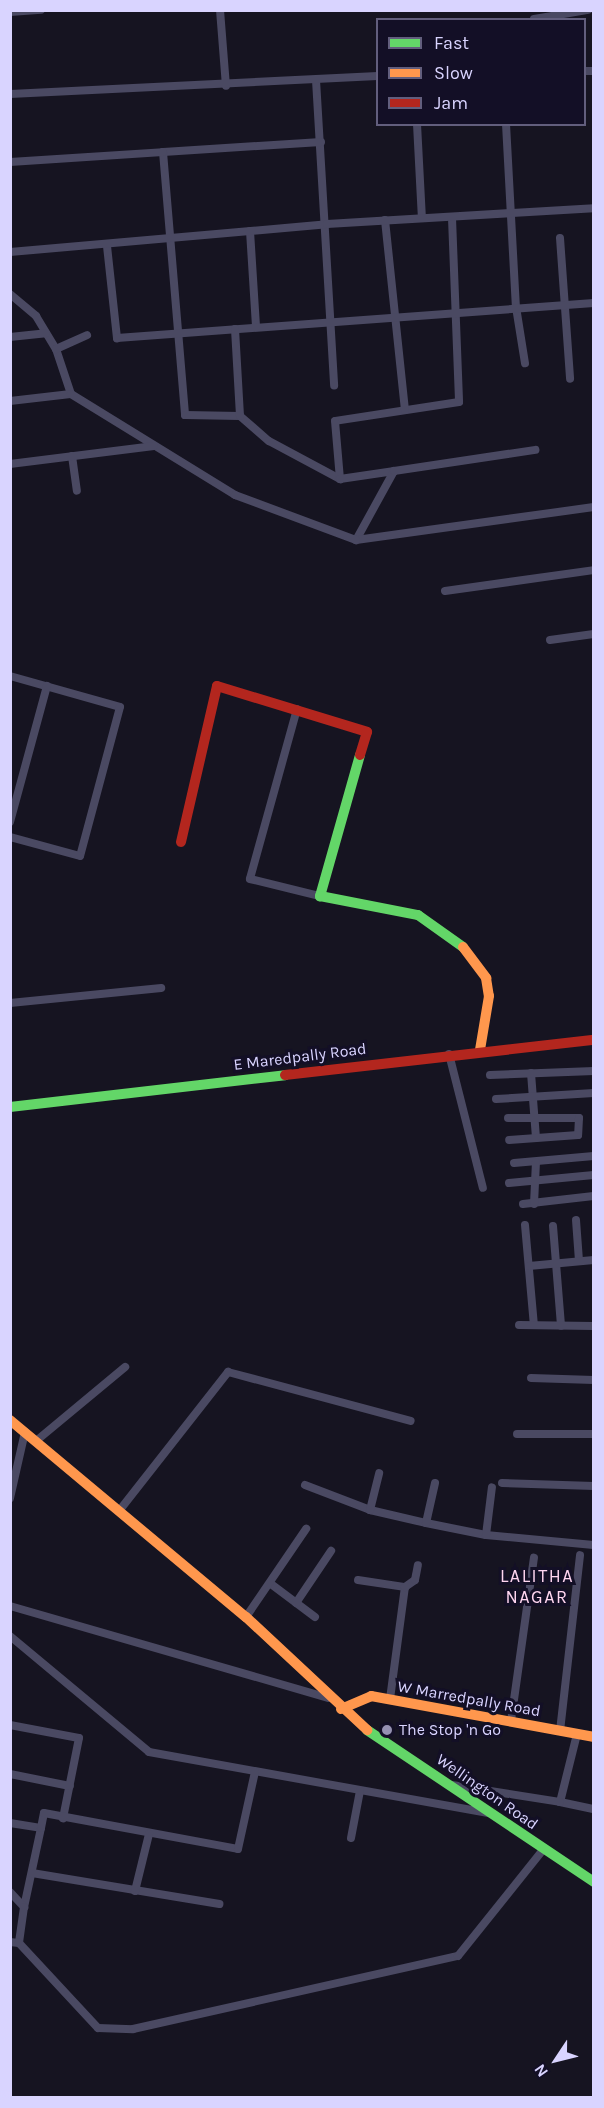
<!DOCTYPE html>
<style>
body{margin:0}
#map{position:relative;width:604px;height:2108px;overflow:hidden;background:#161421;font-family:Karla,sans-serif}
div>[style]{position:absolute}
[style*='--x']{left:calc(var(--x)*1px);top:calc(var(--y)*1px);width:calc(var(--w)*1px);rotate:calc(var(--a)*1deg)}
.street>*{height:8px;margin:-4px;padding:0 4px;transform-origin:4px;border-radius:4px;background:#4a4962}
.fast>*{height:10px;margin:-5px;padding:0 5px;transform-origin:5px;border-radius:5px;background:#63d668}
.slow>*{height:10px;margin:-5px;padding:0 5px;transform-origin:5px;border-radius:5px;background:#ff974d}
.jam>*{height:10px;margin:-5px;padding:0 5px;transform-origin:5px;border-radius:5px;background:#b3261e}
.dots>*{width:16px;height:16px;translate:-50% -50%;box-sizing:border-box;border:3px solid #130f26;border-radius:50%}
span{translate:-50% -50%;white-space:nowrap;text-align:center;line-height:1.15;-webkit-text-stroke:6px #130f26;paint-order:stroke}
.street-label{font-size:16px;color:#d9d4ff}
.poi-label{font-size:16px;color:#d9d4ff}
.left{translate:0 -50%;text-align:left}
.neighbourhood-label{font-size:18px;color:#ffd6f0;letter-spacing:1.5px}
.frame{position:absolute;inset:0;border:12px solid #d9d4ff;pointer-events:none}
.legend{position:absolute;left:376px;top:18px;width:210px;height:108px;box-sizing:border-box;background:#130f26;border:2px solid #625e7d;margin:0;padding:8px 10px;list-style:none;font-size:18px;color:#d9d4ff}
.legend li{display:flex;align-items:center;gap:12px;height:30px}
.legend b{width:30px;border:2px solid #625e7d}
.north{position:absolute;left:526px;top:2030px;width:60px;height:60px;-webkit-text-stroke:4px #130f26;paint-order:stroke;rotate:235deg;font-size:16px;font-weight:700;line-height:24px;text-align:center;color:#d9d4ff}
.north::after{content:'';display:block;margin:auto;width:21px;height:27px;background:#d9d4ff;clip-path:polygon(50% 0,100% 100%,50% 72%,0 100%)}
</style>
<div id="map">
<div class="street">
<div style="--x:220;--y:10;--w:76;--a:85.5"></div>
<div style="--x:10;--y:12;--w:31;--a:-4"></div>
<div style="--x:534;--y:19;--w:55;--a:-9.5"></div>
<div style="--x:584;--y:71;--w:10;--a:0"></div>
<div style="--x:316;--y:80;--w:306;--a:86.6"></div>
<div style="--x:10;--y:94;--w:368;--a:-2.8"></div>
<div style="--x:417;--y:124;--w:94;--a:87"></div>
<div style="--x:506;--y:124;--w:183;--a:86.9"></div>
<div style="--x:516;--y:307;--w:57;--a:80.9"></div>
<div style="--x:321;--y:142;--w:158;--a:176.4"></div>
<div style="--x:163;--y:152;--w:264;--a:85.2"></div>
<div style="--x:185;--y:415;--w:55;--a:1"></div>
<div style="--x:240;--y:416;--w:38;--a:41"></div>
<div style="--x:269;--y:441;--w:81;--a:28.2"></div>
<div style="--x:10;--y:162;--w:153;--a:-3.7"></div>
<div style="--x:452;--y:218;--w:184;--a:87.8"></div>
<div style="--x:459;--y:402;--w:125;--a:171.3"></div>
<div style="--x:335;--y:421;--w:58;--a:85.1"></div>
<div style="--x:340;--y:479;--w:55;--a:-8.4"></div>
<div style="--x:394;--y:471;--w:79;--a:118.8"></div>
<div style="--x:356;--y:540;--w:240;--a:-7.9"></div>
<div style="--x:385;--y:220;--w:191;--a:84"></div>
<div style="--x:250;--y:231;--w:96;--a:86.4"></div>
<div style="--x:560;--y:238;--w:141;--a:85.9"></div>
<div style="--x:107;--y:246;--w:93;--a:83.8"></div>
<div style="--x:117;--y:338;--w:478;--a:-4.2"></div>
<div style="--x:10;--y:252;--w:318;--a:-5"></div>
<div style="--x:327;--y:224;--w:267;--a:-3.4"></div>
<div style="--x:10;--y:294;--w:34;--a:40"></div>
<div style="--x:36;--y:316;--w:39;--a:59"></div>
<div style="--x:56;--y:349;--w:47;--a:71.6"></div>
<div style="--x:235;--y:329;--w:87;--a:86.7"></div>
<div style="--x:10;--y:337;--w:36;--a:-6"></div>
<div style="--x:56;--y:349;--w:34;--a:-24"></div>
<div style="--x:10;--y:401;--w:61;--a:-6.5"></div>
<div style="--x:71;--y:394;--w:193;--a:31.6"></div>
<div style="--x:235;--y:495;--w:129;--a:20.4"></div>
<div style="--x:72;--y:456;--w:35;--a:82"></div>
<div style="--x:10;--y:464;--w:145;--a:-7.1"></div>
<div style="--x:394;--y:471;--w:143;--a:-8.5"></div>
<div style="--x:445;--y:591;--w:150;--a:-8"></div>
<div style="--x:550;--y:640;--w:44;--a:-7.8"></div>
<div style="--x:10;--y:676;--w:114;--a:15.7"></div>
<div style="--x:120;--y:707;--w:154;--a:105"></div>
<div style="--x:80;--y:856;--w:73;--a:-164.8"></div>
<div style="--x:297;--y:709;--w:176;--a:105.5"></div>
<div style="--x:250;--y:879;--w:72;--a:13.7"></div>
<div style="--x:10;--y:822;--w:141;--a:-74.8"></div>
<div style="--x:10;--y:1003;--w:152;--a:-5.7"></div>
<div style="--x:449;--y:1054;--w:138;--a:75.8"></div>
<div style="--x:531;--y:1073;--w:65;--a:85.6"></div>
<div style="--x:490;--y:1075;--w:104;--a:-2.2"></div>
<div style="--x:496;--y:1099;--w:98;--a:-3.5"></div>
<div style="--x:508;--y:1118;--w:71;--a:0"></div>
<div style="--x:579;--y:1118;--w:17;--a:93"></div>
<div style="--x:578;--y:1135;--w:69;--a:175.9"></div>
<div style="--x:514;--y:1163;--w:80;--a:-5"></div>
<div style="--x:509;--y:1183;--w:85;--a:-5.4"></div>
<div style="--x:523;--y:1204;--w:71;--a:-6.4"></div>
<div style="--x:534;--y:1204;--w:42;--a:-87.3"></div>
<div style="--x:576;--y:1220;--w:41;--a:85.8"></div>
<div style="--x:525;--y:1225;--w:100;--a:84.9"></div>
<div style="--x:553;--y:1226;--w:100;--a:85.4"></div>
<div style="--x:529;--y:1266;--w:65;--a:-5.3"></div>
<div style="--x:519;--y:1325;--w:75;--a:0.8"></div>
<div style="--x:531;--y:1378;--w:63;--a:1.8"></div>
<div style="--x:517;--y:1434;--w:77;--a:0"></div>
<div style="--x:36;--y:1441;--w:116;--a:-39.7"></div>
<div style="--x:502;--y:1483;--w:92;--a:1.9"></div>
<div style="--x:305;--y:1485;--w:70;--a:21"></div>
<div style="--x:370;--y:1510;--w:57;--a:13.1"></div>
<div style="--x:426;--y:1523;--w:61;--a:11.3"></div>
<div style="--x:486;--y:1535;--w:108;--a:5.3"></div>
<div style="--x:10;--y:1498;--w:68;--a:-77.2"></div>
<div style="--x:370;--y:1510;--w:38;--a:-76"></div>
<div style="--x:119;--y:1511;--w:177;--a:-51.9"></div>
<div style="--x:228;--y:1372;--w:189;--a:15"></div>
<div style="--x:426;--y:1523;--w:41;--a:-77.3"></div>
<div style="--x:486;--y:1535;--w:48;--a:-82.9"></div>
<div style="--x:358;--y:1580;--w:48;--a:8.5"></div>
<div style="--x:271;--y:1584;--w:55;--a:36.9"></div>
<div style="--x:296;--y:1603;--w:63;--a:-56.1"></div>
<div style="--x:10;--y:1606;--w:331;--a:16.1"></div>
<div style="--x:246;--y:1617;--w:107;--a:-55.7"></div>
<div style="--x:10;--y:1636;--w:181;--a:39.8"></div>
<div style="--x:149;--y:1752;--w:349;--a:10.2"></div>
<div style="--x:390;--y:1699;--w:113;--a:-82.4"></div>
<div style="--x:405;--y:1587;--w:12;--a:-35"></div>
<div style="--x:415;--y:1580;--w:15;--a:-79"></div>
<div style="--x:511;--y:1721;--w:165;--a:-82"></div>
<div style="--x:10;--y:1725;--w:70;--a:10.7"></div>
<div style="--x:79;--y:1738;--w:82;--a:101.3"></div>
<div style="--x:560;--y:1731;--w:177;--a:-83.5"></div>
<div style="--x:577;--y:1734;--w:70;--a:104"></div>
<div style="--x:560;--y:1802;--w:35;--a:12"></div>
<div style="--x:10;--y:1774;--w:61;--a:11.3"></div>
<div style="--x:452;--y:1785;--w:109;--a:8.9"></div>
<div style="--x:10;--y:1823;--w:31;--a:9"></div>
<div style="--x:41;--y:1828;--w:81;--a:102.1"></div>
<div style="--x:41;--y:1828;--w:15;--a:-79"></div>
<div style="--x:44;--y:1813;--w:197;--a:10.5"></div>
<div style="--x:238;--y:1849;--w:79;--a:-77.6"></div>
<div style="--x:351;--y:1838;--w:48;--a:-79.2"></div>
<div style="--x:32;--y:1873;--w:190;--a:9.4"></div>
<div style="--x:135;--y:1891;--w:59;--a:-76.2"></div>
<div style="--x:10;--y:1892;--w:21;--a:47"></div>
<div style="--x:24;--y:1907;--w:36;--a:98"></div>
<div style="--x:10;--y:1942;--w:9;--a:6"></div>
<div style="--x:19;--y:1943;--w:116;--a:47.1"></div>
<div style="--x:98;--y:2028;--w:35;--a:2"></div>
<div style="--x:133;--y:2029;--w:333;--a:-12.7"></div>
<div style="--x:458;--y:1956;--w:136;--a:-51.3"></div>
</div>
<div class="fast">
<div style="--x:360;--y:755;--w:147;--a:105.8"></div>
<div style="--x:320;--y:896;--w:100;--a:11"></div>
<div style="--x:418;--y:915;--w:55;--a:35.4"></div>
<div style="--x:10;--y:1107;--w:277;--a:-6.6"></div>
<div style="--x:367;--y:1730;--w:273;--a:33.8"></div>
</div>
<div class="slow">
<div style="--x:463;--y:947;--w:39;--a:53"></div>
<div style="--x:486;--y:978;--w:18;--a:81"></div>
<div style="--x:489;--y:996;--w:55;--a:99.5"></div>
<div style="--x:10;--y:1420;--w:307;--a:39.9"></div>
<div style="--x:246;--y:1617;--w:166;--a:43"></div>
<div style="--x:341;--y:1709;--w:33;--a:-23"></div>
<div style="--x:371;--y:1696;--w:227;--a:10.4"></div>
</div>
<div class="jam">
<div style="--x:181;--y:842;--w:160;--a:-77"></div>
<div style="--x:217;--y:686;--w:157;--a:17"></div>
<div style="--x:367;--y:732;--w:24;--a:107"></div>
<div style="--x:285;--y:1075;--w:311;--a:-6.5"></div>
</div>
<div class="dots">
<div style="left:387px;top:1730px;background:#9591b1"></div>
</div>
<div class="street-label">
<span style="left:300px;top:1057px;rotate:-7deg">E Maredpally Road</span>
<span style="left:469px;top:1699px;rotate:10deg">W Marredpally Road</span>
<span style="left:487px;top:1792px;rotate:35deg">Wellington Road</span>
</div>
<div class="poi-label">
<span class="left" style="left:399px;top:1730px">The Stop 'n Go</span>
</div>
<div class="neighbourhood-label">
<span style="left:537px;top:1587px">LALITHA<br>NAGAR</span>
</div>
<div class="frame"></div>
<ul class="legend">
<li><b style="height:8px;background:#63d668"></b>Fast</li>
<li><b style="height:8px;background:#ff974d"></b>Slow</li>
<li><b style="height:8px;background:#b3261e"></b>Jam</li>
</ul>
<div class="north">N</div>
</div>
